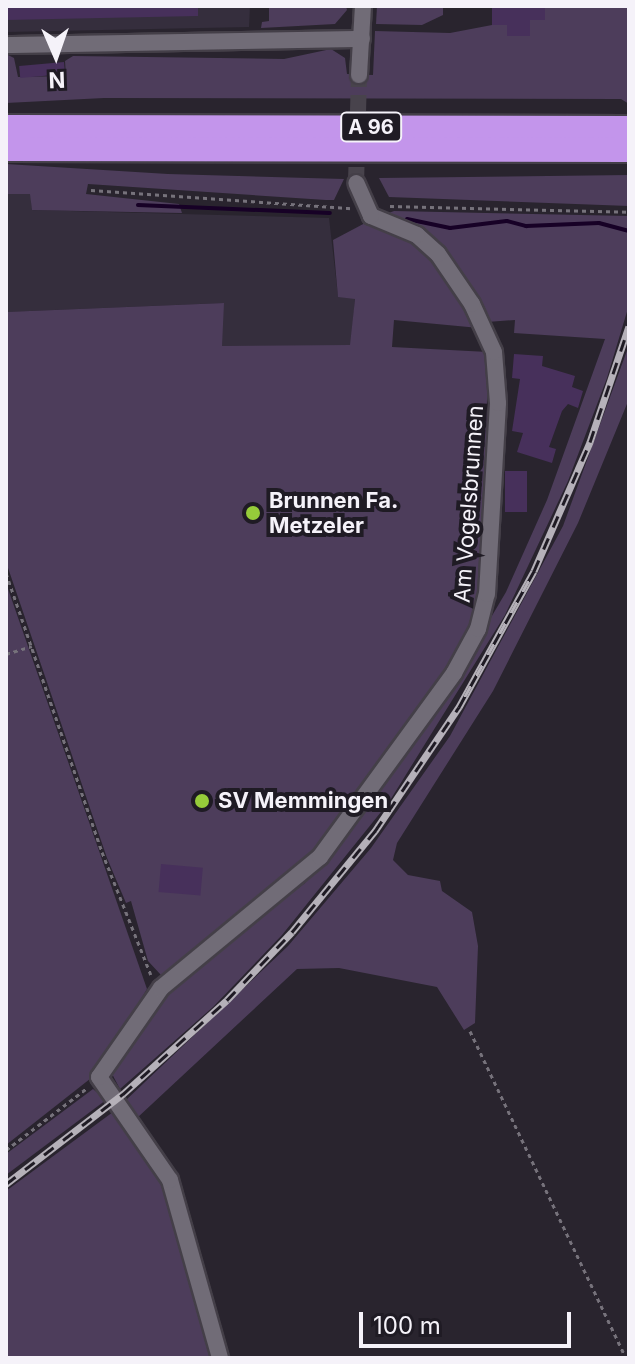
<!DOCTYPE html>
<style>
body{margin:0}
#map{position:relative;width:635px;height:1364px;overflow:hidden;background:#29242e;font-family:Inter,sans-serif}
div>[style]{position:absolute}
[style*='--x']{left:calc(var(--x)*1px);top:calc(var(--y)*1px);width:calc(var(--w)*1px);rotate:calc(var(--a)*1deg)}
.built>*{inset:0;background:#352e3d}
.green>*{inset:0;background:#4d3d5b}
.stream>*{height:4px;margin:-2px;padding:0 2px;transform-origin:2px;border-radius:2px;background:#170126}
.building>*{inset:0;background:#47305b;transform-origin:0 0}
.street-tunnel>*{height:16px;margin-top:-8px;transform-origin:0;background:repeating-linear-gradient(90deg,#48434c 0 16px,transparent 0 24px)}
.path>*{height:3px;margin-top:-1.5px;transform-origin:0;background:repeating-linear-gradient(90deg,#76727b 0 4px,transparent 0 8px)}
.roads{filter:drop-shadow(2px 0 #443f48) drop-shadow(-2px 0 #443f48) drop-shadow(0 2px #443f48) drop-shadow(0 -2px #443f48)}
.street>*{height:16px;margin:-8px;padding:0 8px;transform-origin:8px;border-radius:8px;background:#716c77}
.highway>*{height:24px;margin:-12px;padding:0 12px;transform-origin:12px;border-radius:12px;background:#c395eb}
.rail>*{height:7px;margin-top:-3.5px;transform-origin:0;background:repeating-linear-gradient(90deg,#1f1b24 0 12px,#b5b1b9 0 24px);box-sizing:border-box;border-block:2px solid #b5b1b9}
.dots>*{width:22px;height:22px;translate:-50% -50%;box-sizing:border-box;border:4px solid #1f1b24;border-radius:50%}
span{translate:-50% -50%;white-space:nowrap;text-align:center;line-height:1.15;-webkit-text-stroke:8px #1f1b24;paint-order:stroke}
.shield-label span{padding:2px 6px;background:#1f1b24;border:2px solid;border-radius:6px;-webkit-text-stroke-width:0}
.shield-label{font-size:20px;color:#f5f2f9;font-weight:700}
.poi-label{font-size:22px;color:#f5f2f9;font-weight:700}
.left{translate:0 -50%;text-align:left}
.street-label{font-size:22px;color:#f5f2f9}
.frame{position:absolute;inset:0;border:8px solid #f5f2f9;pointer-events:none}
.north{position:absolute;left:16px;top:16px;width:80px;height:80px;-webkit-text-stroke:6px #1f1b24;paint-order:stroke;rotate:178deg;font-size:22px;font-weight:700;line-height:32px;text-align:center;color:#f5f2f9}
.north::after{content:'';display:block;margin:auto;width:28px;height:36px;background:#f5f2f9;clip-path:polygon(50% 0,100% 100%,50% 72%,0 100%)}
.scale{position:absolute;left:359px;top:1312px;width:212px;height:36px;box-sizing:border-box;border:4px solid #f5f2f9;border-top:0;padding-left:10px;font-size:24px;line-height:28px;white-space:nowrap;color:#f5f2f9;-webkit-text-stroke:6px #1f1b24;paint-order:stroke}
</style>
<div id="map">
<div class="built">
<div style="clip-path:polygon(6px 6px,250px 6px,249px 27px,6px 32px)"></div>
<div style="clip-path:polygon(31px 193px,32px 210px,329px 218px,338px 296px,355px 298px,351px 346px,221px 346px,223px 303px,6px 312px,6px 194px)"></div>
</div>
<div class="green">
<div style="clip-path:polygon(263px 6px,346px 6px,347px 10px,335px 24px,261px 28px,262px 22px,269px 21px,269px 7px)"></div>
<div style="clip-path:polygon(377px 6px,443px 6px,443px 15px,422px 25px,376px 24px)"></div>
<div style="clip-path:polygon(545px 6px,629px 6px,629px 104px,621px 99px,104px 98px,6px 103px,6px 54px,14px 58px,18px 77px,66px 76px,65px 61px,73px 56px,284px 59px,331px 49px,345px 58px,347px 74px,373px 75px,375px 31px,450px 33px,492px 25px,507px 25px,507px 36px,530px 35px,530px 20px,545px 20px)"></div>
<div style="clip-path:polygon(6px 164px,168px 174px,344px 179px,334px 200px,326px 200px,88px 184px,86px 194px,179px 204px,182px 213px,32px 210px,30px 194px,6px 194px)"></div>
<div style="clip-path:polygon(629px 175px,629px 206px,389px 197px,379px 178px)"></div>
<div style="clip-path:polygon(394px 211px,629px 216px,629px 305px,607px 378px,568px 481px,505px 615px,389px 802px,282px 935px,213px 1007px,120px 1089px,111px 1072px,169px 988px,305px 883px,441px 702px,506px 592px,547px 500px,605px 339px,514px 333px,515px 320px,487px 322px,465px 284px,386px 214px)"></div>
<div style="clip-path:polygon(367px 222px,428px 250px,479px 328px,394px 320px,392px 347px,488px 352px,483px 588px,466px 644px,313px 858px,161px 975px,148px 961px,131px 901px,126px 903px,107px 858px,6px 562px,6px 312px,224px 303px,222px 346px,350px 345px,355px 299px,338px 297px,333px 240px)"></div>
<div style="clip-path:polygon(629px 345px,629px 399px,578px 523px,493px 691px,397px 843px,393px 860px,408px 875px,440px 881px,442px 891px,472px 912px,478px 946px,475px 1023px,464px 1030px,437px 987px,339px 968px,297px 969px,137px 1118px,125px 1101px,288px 946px,371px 848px,450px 736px,563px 526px)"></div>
<div style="clip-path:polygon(6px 583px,147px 989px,95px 1075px,6px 1145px)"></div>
<div style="clip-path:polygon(93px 1089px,106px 1100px,6px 1175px,6px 1154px)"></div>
<div style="clip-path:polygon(117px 1109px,167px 1184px,215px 1358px,6px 1358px,6px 1191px)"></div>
</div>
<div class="stream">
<div style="--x:138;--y:205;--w:192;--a:2.4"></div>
<div style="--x:407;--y:219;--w:44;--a:11.8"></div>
<div style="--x:450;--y:228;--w:57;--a:-7"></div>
<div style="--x:507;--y:221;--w:20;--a:15"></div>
<div style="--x:526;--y:226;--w:73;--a:-2.4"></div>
<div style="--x:599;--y:223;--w:31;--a:15"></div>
</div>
<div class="building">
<div style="clip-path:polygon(6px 6px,198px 6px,198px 16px,6px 20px)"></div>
<div style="clip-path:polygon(492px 6px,545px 6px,545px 20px,530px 20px,530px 36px,507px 36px,507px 25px,492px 25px)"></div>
<div style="left:64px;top:62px;width:12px;height:45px;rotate:85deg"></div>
<div style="clip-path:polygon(514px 354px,543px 356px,542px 366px,575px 376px,572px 387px,583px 391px,578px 408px,568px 404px,562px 411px,549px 447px,556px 449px,552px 463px,517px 452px,523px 433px,512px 431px,520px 379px,512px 378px)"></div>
<div style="left:505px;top:471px;width:22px;height:41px"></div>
<div style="left:161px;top:864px;width:42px;height:28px;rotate:5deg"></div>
</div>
<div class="street-tunnel">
<div style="--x:356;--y:183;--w:108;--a:-88.4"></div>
</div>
<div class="path">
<div style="--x:91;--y:190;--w:261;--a:4"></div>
<div style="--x:390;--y:206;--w:239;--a:1.4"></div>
<div style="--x:6;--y:573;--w:295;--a:71"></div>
<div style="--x:102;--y:852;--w:132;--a:68.3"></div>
<div style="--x:6;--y:654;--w:27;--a:-17"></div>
<div style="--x:470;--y:1031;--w:362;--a:64.5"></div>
<div style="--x:6;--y:1150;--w:102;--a:-37.4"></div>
</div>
<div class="roads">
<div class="street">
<div style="--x:6;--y:45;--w:356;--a:-1"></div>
<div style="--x:359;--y:75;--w:69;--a:-86.7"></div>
<div style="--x:220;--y:1358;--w:185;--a:-105.7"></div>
<div style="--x:170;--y:1180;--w:125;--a:-124.6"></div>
<div style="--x:99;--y:1077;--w:108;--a:-55.1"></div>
<div style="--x:161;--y:988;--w:206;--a:-39.5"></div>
<div style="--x:320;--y:857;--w:228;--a:-53.9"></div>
<div style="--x:454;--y:673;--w:50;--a:-61.4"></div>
<div style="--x:478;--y:629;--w:36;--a:-76"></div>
<div style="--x:487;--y:594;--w:191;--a:-86.7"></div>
<div style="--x:498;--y:403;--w:51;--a:-94.5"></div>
<div style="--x:494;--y:352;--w:53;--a:-114.6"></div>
<div style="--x:472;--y:304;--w:60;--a:-124.2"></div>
<div style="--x:438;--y:254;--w:28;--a:-138"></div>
<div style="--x:417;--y:235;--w:50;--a:-157.6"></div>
<div style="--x:371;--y:216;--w:36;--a:-114"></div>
</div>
<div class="highway">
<div style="--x:6;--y:127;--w:623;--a:0.09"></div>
<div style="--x:6;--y:149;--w:623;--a:0.09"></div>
</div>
</div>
<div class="rail">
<div style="--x:6;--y:1184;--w:148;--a:-37.6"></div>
<div style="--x:123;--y:1094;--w:140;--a:-42.1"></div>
<div style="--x:227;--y:1000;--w:94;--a:-46.3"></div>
<div style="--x:292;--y:932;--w:131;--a:-50.6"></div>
<div style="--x:375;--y:831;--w:150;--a:-55.9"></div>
<div style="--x:459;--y:707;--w:155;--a:-61.1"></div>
<div style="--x:534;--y:571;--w:141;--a:-66.5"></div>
<div style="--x:590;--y:442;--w:122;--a:-71.4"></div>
</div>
<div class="dots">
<div style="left:253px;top:513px;background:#96cc3a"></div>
<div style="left:202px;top:801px;background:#96cc3a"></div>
</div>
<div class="shield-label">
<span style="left:371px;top:127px">A 96</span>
</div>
<div class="poi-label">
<span class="left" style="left:269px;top:513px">Brunnen Fa.<br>Metzeler</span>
<span class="left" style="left:218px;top:801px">SV Memmingen</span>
</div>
<div class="street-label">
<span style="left:469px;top:504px;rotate:-86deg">Am Vogelsbrunnen</span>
</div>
<div class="frame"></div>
<div class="north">N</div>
<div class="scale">100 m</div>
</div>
